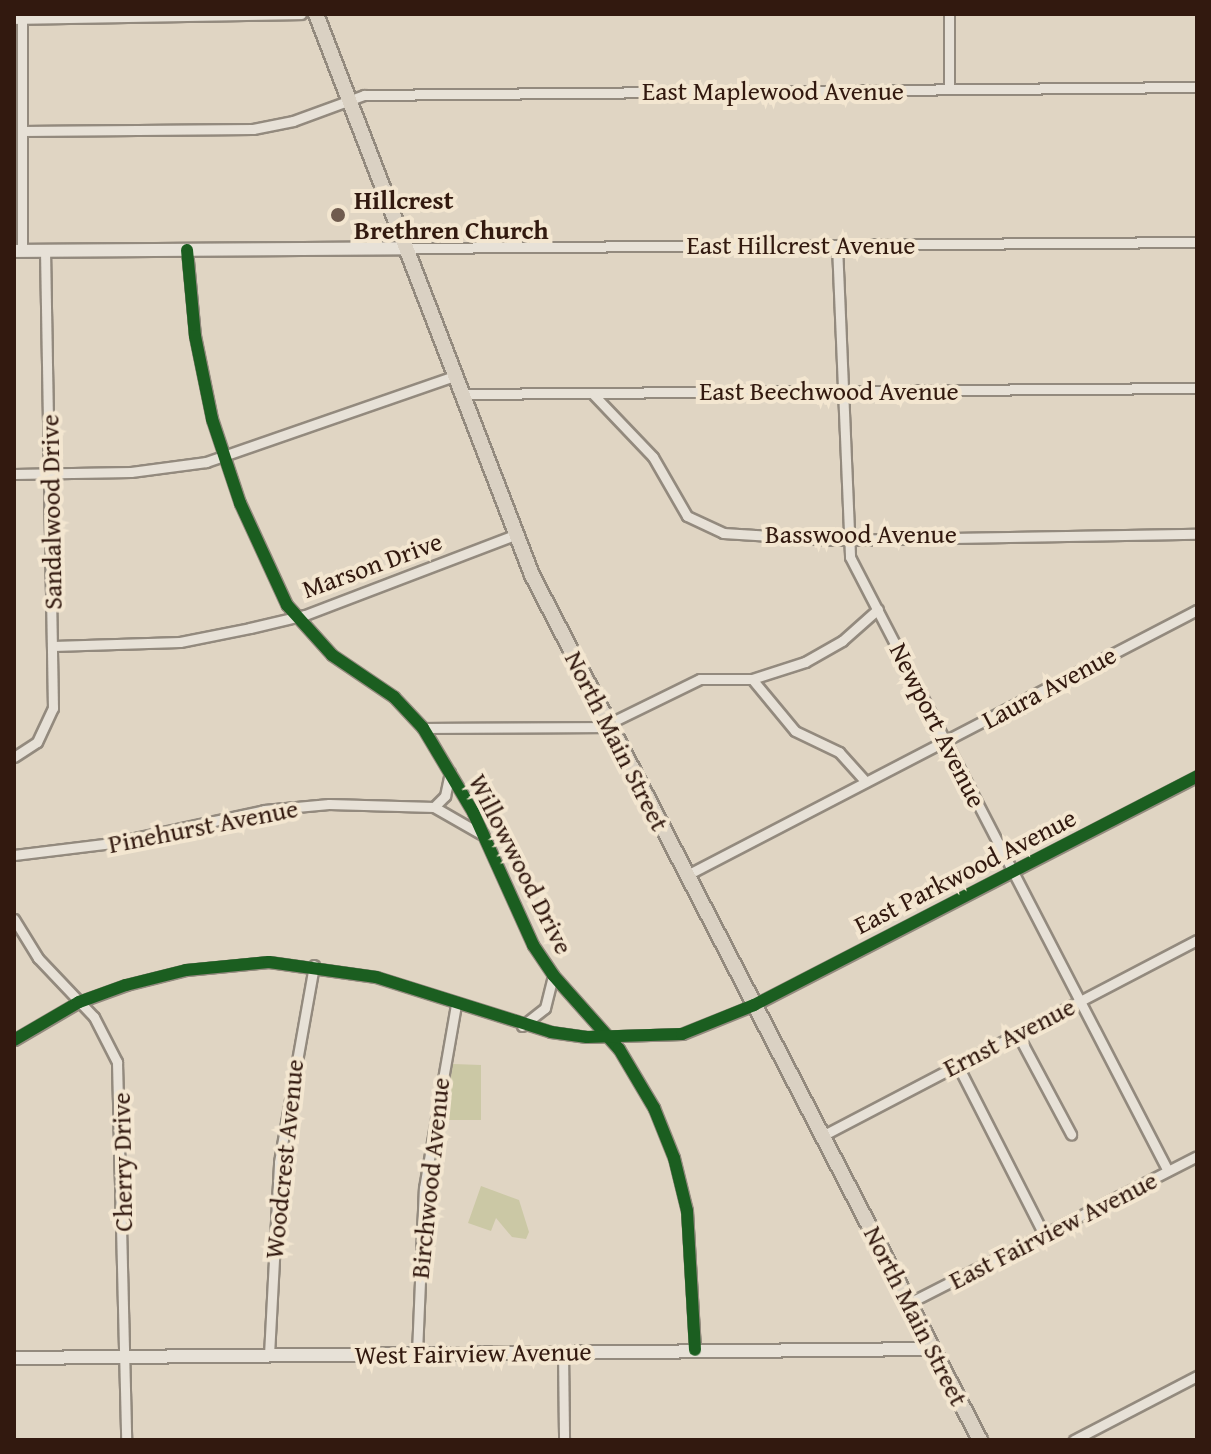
<!DOCTYPE html>
<style>
body{margin:0}
#map{position:relative;width:1211px;height:1454px;overflow:hidden;background:#e0d5c3;font-family:"Gentium Book Plus",serif}
div>[style]{position:absolute}
[style*='--x']{left:calc(var(--x)*1px);top:calc(var(--y)*1px);width:calc(var(--w)*1px);rotate:calc(var(--a)*1deg)}
.green>*{inset:0;background:#cbc8a5}
.roads{filter:drop-shadow(2px 0 #938a7e) drop-shadow(-2px 0 #938a7e) drop-shadow(0 2px #938a7e) drop-shadow(0 -2px #938a7e)}
.street>*{height:9px;margin:-4.5px;padding:0 4.5px;transform-origin:4.5px;border-radius:4.5px;background:#e7e1d7}
.secondary>*{height:12px;margin:-6px;padding:0 6px;transform-origin:6px;border-radius:6px;background:#e7e1d7}
.primary>*{height:14px;margin:-7px;padding:0 7px;transform-origin:7px;border-radius:7px;background:#dad1c3}
.cycleway>*{height:12px;margin:-6px;padding:0 6px;transform-origin:6px;border-radius:6px;background:#1b5e20}
.dots>*{width:22px;height:22px;translate:-50% -50%;box-sizing:border-box;border:4px solid #f3e6d0;border-radius:50%}
span{translate:-50% -50%;white-space:nowrap;text-align:center;line-height:1.15;-webkit-text-stroke:8px #f3e6d0;paint-order:stroke}
.street-label{font-size:26px;color:#32190f}
.poi-label{font-size:26px;color:#32190f;font-weight:700}
.left{translate:0 -50%;text-align:left}
.frame{position:absolute;inset:0;border:16px solid #32190f;pointer-events:none}
</style>
<div id="map">
<div class="green">
<div style="clip-path:polygon(453px 1064px,481px 1065px,481px 1120px,444px 1120px)"></div>
<div style="clip-path:polygon(481px 1186px,519px 1200px,529px 1232px,526px 1239px,512px 1237px,496px 1218px,491px 1231px,468px 1223px)"></div>
</div>
<div class="roads">
<div class="street">
<div style="--x:949;--y:14;--w:75;--a:90"></div>
<div style="--x:14;--y:19;--w:287;--a:-1"></div>
<div style="--x:22;--y:20;--w:231;--a:90"></div>
<div style="--x:22;--y:131;--w:231;--a:-0.5"></div>
<div style="--x:253;--y:129;--w:41;--a:-11.3"></div>
<div style="--x:293;--y:121;--w:76;--a:-20.1"></div>
<div style="--x:364;--y:95;--w:833;--a:-0.55"></div>
<div style="--x:837;--y:245;--w:312;--a:87.6"></div>
<div style="--x:850;--y:557;--w:691;--a:62.62"></div>
<div style="--x:406;--y:248;--w:791;--a:-0.43"></div>
<div style="--x:187;--y:250;--w:86;--a:84.7"></div>
<div style="--x:195;--y:336;--w:85;--a:78.4"></div>
<div style="--x:212;--y:419;--w:89;--a:71.6"></div>
<div style="--x:240;--y:503;--w:112;--a:65.3"></div>
<div style="--x:287;--y:605;--w:67;--a:48"></div>
<div style="--x:332;--y:655;--w:75;--a:34.1"></div>
<div style="--x:394;--y:697;--w:42;--a:46.9"></div>
<div style="--x:423;--y:728;--w:98;--a:59.2"></div>
<div style="--x:473;--y:812;--w:146;--a:65.7"></div>
<div style="--x:533;--y:945;--w:36;--a:56"></div>
<div style="--x:553;--y:975;--w:99;--a:48.3"></div>
<div style="--x:619;--y:1049;--w:69;--a:59.3"></div>
<div style="--x:654;--y:1108;--w:54;--a:68.2"></div>
<div style="--x:674;--y:1158;--w:55;--a:76.2"></div>
<div style="--x:687;--y:1211;--w:139;--a:86.7"></div>
<div style="--x:592;--y:393;--w:88;--a:46.4"></div>
<div style="--x:653;--y:457;--w:68;--a:60"></div>
<div style="--x:687;--y:516;--w:40;--a:25"></div>
<div style="--x:723;--y:533;--w:113;--a:3.5"></div>
<div style="--x:836;--y:540;--w:361;--a:-1"></div>
<div style="--x:461;--y:394;--w:736;--a:-0.47"></div>
<div style="--x:14;--y:474;--w:117;--a:-1"></div>
<div style="--x:131;--y:472;--w:76;--a:-7.6"></div>
<div style="--x:206;--y:462;--w:262;--a:-19.1"></div>
<div style="--x:53;--y:646;--w:127;--a:-1.8"></div>
<div style="--x:180;--y:642;--w:71;--a:-11.3"></div>
<div style="--x:250;--y:628;--w:57;--a:-13.3"></div>
<div style="--x:305;--y:615;--w:224;--a:-20.9"></div>
<div style="--x:752;--y:679;--w:67;--a:50.4"></div>
<div style="--x:795;--y:731;--w:49;--a:25.5"></div>
<div style="--x:839;--y:752;--w:40;--a:48"></div>
<div style="--x:608;--y:724;--w:102;--a:-26.1"></div>
<div style="--x:700;--y:679;--w:52;--a:0"></div>
<div style="--x:752;--y:679;--w:56;--a:-17.8"></div>
<div style="--x:805;--y:662;--w:43;--a:-29.6"></div>
<div style="--x:842;--y:641;--w:48;--a:-41.6"></div>
<div style="--x:423;--y:728;--w:187;--a:-0.3"></div>
<div style="--x:14;--y:757;--w:27;--a:-33"></div>
<div style="--x:37;--y:742;--w:38;--a:-65"></div>
<div style="--x:53;--y:708;--w:457;--a:-91"></div>
<div style="--x:434;--y:807;--w:16;--a:-45"></div>
<div style="--x:445;--y:796;--w:24;--a:-78"></div>
<div style="--x:14;--y:855;--w:99;--a:-7"></div>
<div style="--x:112;--y:843;--w:156;--a:-12.2"></div>
<div style="--x:264;--y:810;--w:65;--a:-5.3"></div>
<div style="--x:329;--y:804;--w:105;--a:1.6"></div>
<div style="--x:434;--y:807;--w:54;--a:29.9"></div>
<div style="--x:687;--y:875;--w:575;--a:-27.46"></div>
<div style="--x:14;--y:919;--w:46;--a:58.4"></div>
<div style="--x:38;--y:958;--w:81;--a:46.5"></div>
<div style="--x:94;--y:1017;--w:51;--a:62.9"></div>
<div style="--x:117;--y:1062;--w:378;--a:88.6"></div>
<div style="--x:522;--y:1026;--w:29;--a:-38"></div>
<div style="--x:545;--y:1008;--w:34;--a:-76"></div>
<div style="--x:1017;--y:1033;--w:115;--a:61.9"></div>
<div style="--x:14;--y:1040;--w:75;--a:-30.3"></div>
<div style="--x:79;--y:1002;--w:50;--a:-19.9"></div>
<div style="--x:126;--y:985;--w:62;--a:-14"></div>
<div style="--x:186;--y:970;--w:83;--a:-5.5"></div>
<div style="--x:269;--y:962;--w:108;--a:8"></div>
<div style="--x:376;--y:977;--w:183;--a:17.4"></div>
<div style="--x:551;--y:1032;--w:36;--a:8"></div>
<div style="--x:587;--y:1037;--w:95;--a:-1.8"></div>
<div style="--x:682;--y:1034;--w:78;--a:-21.9"></div>
<div style="--x:754;--y:1005;--w:499;--a:-27.3"></div>
<div style="--x:957;--y:1064;--w:192;--a:63"></div>
<div style="--x:822;--y:1136;--w:423;--a:-27.6"></div>
<div style="--x:909;--y:1303;--w:323;--a:-27"></div>
<div style="--x:563;--y:1352;--w:88;--a:89.3"></div>
<div style="--x:417;--y:1353;--w:165;--a:-87.6"></div>
<div style="--x:424;--y:1188;--w:186;--a:-80.1"></div>
<div style="--x:269;--y:1355;--w:193;--a:-87"></div>
<div style="--x:279;--y:1162;--w:200;--a:-79.9"></div>
<div style="--x:1074;--y:1440;--w:139;--a:-27.5"></div>
</div>
<div class="secondary">
<div style="--x:14;--y:251;--w:392;--a:-0.4"></div>
<div style="--x:14;--y:1358;--w:919;--a:-0.56"></div>
</div>
<div class="primary">
<div style="--x:316;--y:14;--w:601;--a:68.94"></div>
<div style="--x:532;--y:575;--w:974;--a:62.62"></div>
</div>
</div>
<div class="cycleway">
<div style="--x:187;--y:250;--w:86;--a:84.7"></div>
<div style="--x:195;--y:336;--w:85;--a:78.4"></div>
<div style="--x:212;--y:419;--w:89;--a:71.6"></div>
<div style="--x:240;--y:503;--w:112;--a:65.3"></div>
<div style="--x:287;--y:605;--w:67;--a:48"></div>
<div style="--x:332;--y:655;--w:75;--a:34.1"></div>
<div style="--x:394;--y:697;--w:42;--a:46.9"></div>
<div style="--x:423;--y:728;--w:98;--a:59.2"></div>
<div style="--x:473;--y:812;--w:146;--a:65.7"></div>
<div style="--x:533;--y:945;--w:36;--a:56"></div>
<div style="--x:553;--y:975;--w:99;--a:48.3"></div>
<div style="--x:619;--y:1049;--w:69;--a:59.3"></div>
<div style="--x:654;--y:1108;--w:54;--a:68.2"></div>
<div style="--x:674;--y:1158;--w:55;--a:76.2"></div>
<div style="--x:687;--y:1211;--w:139;--a:86.7"></div>
<div style="--x:14;--y:1040;--w:75;--a:-30.3"></div>
<div style="--x:79;--y:1002;--w:50;--a:-19.9"></div>
<div style="--x:126;--y:985;--w:62;--a:-14"></div>
<div style="--x:186;--y:970;--w:83;--a:-5.5"></div>
<div style="--x:269;--y:962;--w:108;--a:8"></div>
<div style="--x:376;--y:977;--w:183;--a:17.4"></div>
<div style="--x:551;--y:1032;--w:36;--a:8"></div>
<div style="--x:587;--y:1037;--w:95;--a:-1.8"></div>
<div style="--x:682;--y:1034;--w:78;--a:-21.9"></div>
<div style="--x:754;--y:1005;--w:499;--a:-27.3"></div>
</div>
<div class="dots">
<div style="left:338px;top:215px;background:#6f5b4e"></div>
</div>
<div class="street-label">
<span style="left:773px;top:91px">East Maplewood Avenue</span>
<span style="left:801px;top:245px">East Hillcrest Avenue</span>
<span style="left:829px;top:391px">East Beechwood Avenue</span>
<span style="left:51px;top:512px;rotate:-91deg">Sandalwood Drive</span>
<span style="left:861px;top:534px">Basswood Avenue</span>
<span style="left:372px;top:565px;rotate:-20deg">Marson Drive</span>
<span style="left:1049px;top:687px;rotate:-28deg">Laura Avenue</span>
<span style="left:938px;top:725px;rotate:63deg">Newport Avenue</span>
<span style="left:617px;top:741px;rotate:63deg">North Main Street</span>
<span style="left:203px;top:826px;rotate:-11deg">Pinehurst Avenue</span>
<span style="left:521px;top:864px;rotate:63deg">Willowwood Drive</span>
<span style="left:965px;top:871px;rotate:-27deg">East Parkwood Avenue</span>
<span style="left:1009px;top:1037px;rotate:-27deg">Ernst Avenue</span>
<span style="left:284px;top:1159px;rotate:-84deg">Woodcrest Avenue</span>
<span style="left:122px;top:1162px;rotate:-91deg">Cherry Drive</span>
<span style="left:430px;top:1178px;rotate:-84deg">Birchwood Avenue</span>
<span style="left:1053px;top:1230px;rotate:-27deg">East Fairview Avenue</span>
<span style="left:916px;top:1316px;rotate:63deg">North Main Street</span>
<span style="left:473px;top:1353px;rotate:-1deg">West Fairview Avenue</span>
</div>
<div class="poi-label">
<span class="left" style="left:354px;top:215px">Hillcrest<br>Brethren Church</span>
</div>
<div class="frame"></div>
</div>
